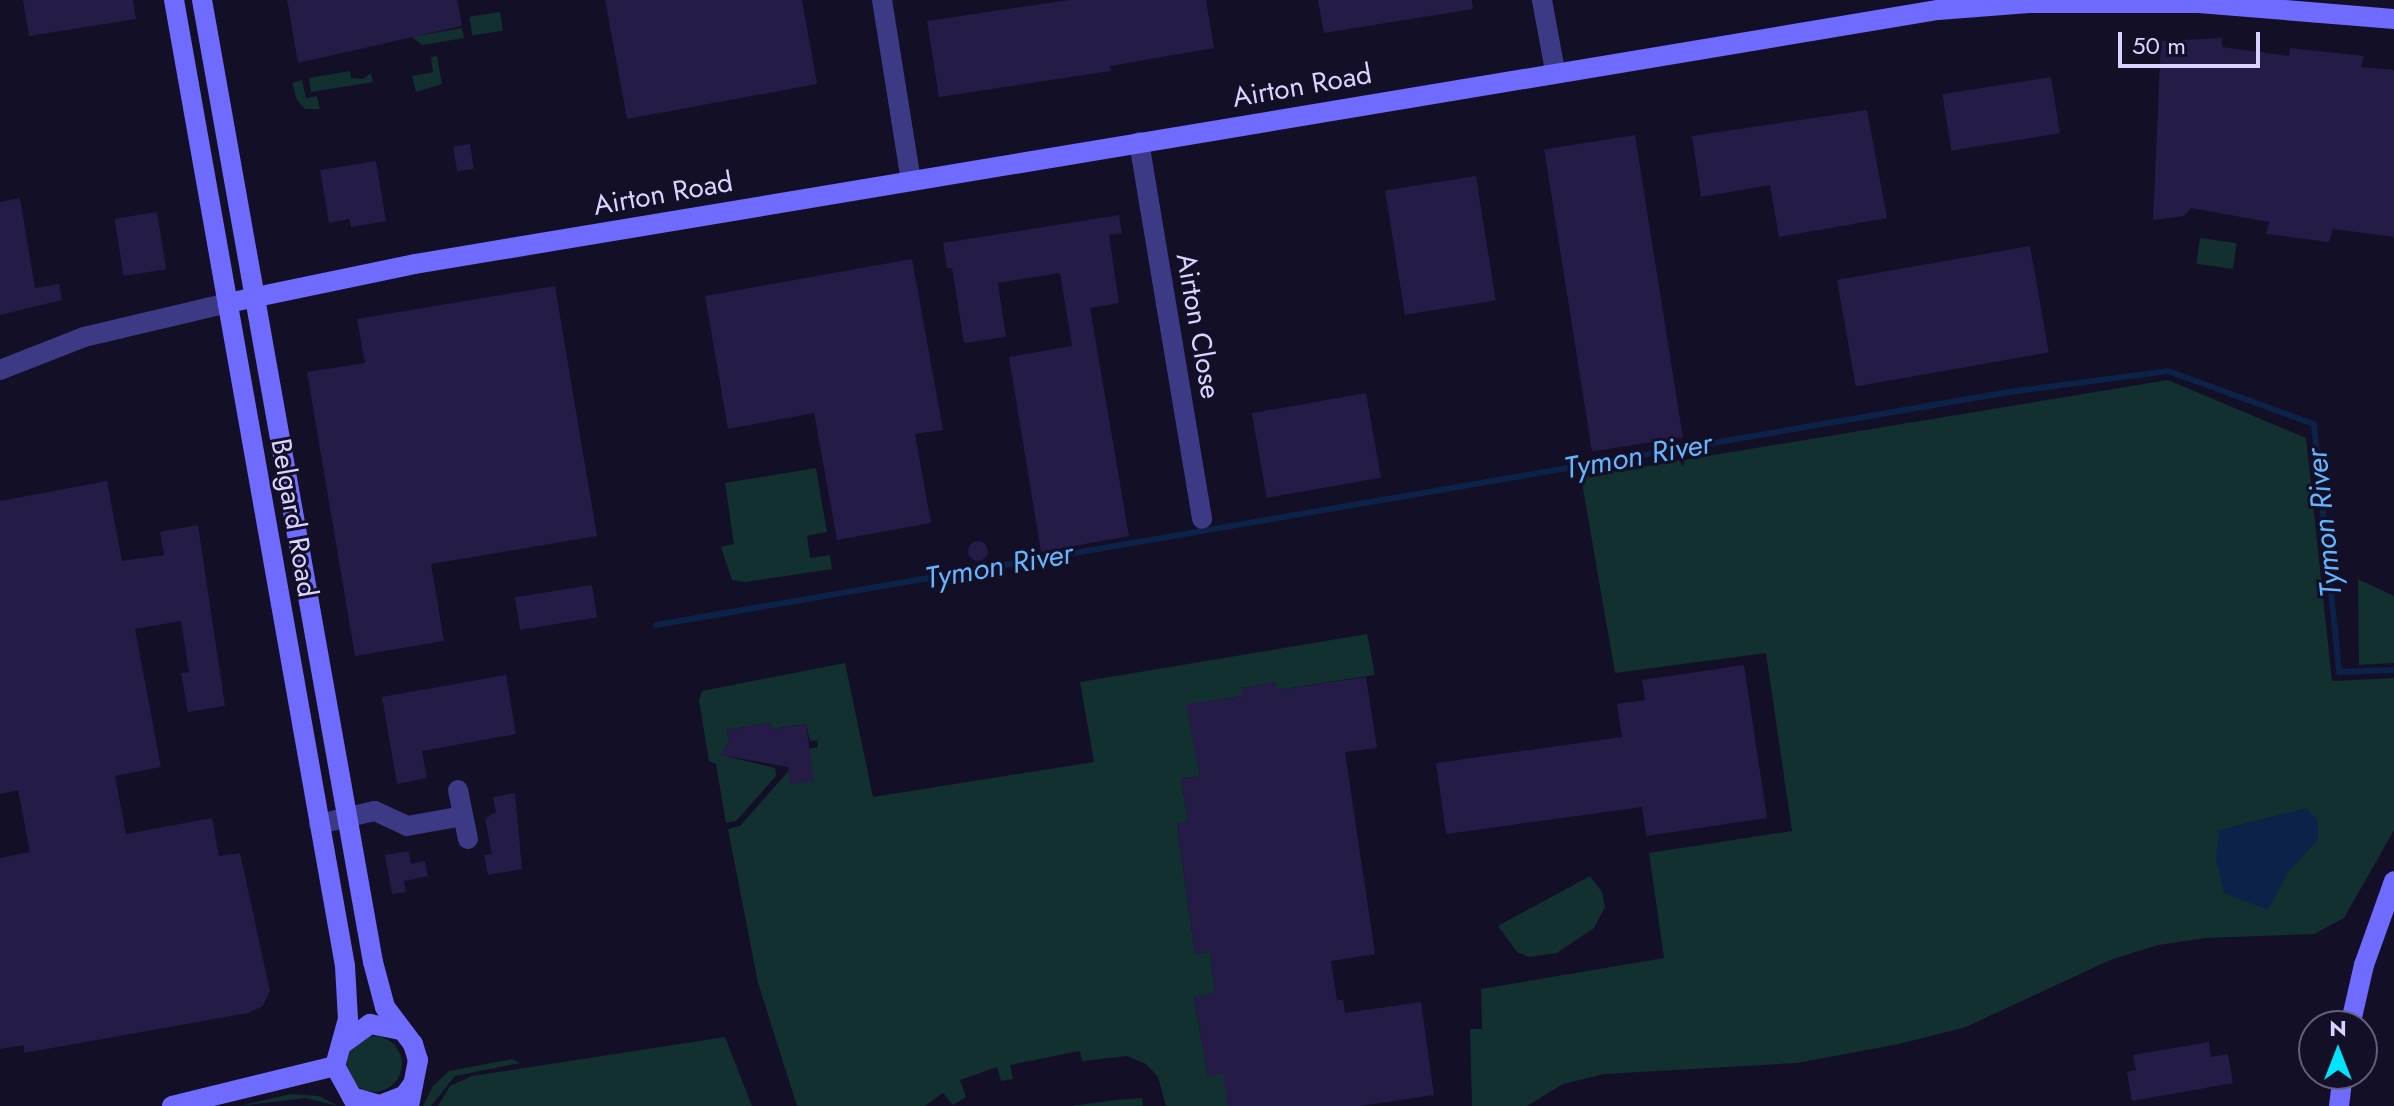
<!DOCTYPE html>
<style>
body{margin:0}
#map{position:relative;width:2394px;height:1106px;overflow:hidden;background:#130f26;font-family:Jost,sans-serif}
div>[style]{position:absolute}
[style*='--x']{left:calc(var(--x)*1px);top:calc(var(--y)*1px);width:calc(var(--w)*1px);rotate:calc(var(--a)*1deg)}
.green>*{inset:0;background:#12302f;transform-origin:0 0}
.round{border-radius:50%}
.water>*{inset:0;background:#0c2248}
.stream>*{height:6px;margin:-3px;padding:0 3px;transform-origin:3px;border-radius:3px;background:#0c2248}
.building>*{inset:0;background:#241b47;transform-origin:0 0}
.street>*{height:20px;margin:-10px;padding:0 10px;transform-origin:10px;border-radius:10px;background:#3d3a85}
.secondary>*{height:20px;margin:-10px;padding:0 10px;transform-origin:10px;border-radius:10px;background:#6f6bff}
span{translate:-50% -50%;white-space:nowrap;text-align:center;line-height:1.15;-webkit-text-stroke:6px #130f26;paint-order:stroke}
.street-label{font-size:28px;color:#d9d4ff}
.water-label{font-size:30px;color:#62b6ff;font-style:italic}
.north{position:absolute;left:2298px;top:1010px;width:80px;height:80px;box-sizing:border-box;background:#130f26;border:2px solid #625e7d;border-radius:50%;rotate:0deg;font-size:22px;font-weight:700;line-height:32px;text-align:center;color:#d9d4ff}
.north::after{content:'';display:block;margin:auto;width:28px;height:36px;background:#00e5ff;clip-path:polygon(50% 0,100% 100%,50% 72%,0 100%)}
.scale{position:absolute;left:2118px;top:32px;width:142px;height:36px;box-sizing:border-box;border:4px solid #d9d4ff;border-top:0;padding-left:10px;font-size:24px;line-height:28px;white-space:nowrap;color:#d9d4ff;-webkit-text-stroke:6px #130f26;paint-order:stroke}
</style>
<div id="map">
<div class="green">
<div style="left:500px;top:12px;width:19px;height:31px;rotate:81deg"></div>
<div style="clip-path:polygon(462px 28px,464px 38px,422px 45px,412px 37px)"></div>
<div style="clip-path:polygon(437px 56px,442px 84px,416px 92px,412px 76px,433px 72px,431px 57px)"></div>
<div style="clip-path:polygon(350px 71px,351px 78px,363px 79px,371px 73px,373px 82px,311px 92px,309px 78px)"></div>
<div style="clip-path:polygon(302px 80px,306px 98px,317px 96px,320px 109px,305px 109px,297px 100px,292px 83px)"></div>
<div style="left:2200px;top:238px;width:37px;height:26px;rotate:8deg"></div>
<div style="clip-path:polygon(2168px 380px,2306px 438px,2332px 681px,2394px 678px,2394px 830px,2344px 918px,2314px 934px,2206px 938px,2158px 945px,2110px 960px,1966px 1027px,1899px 1044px,1797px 1063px,1604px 1074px,1563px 1084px,1527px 1106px,1472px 1106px,1470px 1029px,1482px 1029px,1481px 989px,1664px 958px,1649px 853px,1792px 831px,1766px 653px,1615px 673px,1581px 477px)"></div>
<div style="clip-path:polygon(816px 468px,827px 532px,807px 536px,810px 558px,830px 555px,832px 569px,745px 582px,732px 580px,721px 547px,734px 544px,725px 483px)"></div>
<div style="clip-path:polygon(2358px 579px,2394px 596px,2394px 663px,2359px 665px)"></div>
<div style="clip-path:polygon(1367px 634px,1375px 675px,1277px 690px,1275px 683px,1242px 688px,1242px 696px,1187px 705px,1200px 776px,1181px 779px,1188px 821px,1177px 824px,1195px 954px,1210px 952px,1215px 993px,1194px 997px,1208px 1075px,1245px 1070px,1226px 1090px,1228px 1106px,1166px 1106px,1158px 1077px,1146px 1064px,1127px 1056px,1082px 1061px,1080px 1051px,1010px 1065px,1013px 1079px,1001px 1081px,997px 1067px,960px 1080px,966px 1097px,953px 1105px,943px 1093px,925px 1106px,797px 1106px,758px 983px,728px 829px,740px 826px,808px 749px,818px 747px,817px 740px,810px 741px,806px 724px,772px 729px,770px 723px,727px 730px,729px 743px,721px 755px,775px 768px,776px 776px,736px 821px,726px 823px,716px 764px,709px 761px,699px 700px,702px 691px,845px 663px,873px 797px,1094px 762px,1080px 682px)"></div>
<div style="clip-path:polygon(1590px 876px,1602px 892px,1605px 907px,1594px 928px,1557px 953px,1529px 957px,1517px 952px,1498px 926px)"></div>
<div class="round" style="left:346px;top:1036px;width:56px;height:56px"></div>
<div style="clip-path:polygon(725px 1037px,752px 1106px,438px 1106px,450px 1086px,472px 1076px)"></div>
<div style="clip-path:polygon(512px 1059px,520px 1063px,455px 1076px,431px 1106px,423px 1106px,433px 1086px,449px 1071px)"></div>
<div style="clip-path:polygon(290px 1094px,319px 1096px,338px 1106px,306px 1098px,239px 1106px)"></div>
<div style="clip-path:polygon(1142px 1098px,1143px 1106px,1070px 1106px,1116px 1100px)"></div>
</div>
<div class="water">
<div style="clip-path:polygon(2306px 808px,2318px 820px,2318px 840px,2289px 871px,2268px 910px,2224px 893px,2216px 859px,2219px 830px)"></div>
</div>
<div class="stream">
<div style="--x:656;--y:625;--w:1373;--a:-9.77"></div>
<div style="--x:2009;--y:392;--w:160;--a:-7.5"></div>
<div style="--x:2168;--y:371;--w:155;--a:20"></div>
<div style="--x:2314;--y:424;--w:249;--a:84.2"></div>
<div style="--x:2339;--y:672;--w:55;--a:-2.1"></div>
</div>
<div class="building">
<div style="clip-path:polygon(23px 0,133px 0,136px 19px,29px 36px)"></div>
<div style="clip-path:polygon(287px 0,457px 0,462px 26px,298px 63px)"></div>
<div style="clip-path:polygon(605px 0,802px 0,817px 84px,627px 119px)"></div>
<div style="clip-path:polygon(1069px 0,1206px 0,1214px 48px,1110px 66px,1111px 71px,939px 97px,927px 21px)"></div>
<div style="clip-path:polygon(1318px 0,1472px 0,1473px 9px,1324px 33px)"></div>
<div style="clip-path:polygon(2222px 38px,2222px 47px,2289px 56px,2290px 48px,2364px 56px,2361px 67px,2394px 70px,2394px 237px,2333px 229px,2329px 242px,2266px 234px,2269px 222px,2191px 208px,2184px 216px,2153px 220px,2161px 41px)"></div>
<div style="left:2051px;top:77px;width:57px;height:110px;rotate:81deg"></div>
<div style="clip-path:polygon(1867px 110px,1887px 218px,1779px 237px,1770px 185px,1701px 197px,1692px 136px)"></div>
<div style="left:1635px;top:135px;width:306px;height:92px;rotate:81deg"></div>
<div style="left:470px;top:144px;width:25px;height:17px;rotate:81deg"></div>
<div style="clip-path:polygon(376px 161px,386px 221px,351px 227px,349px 219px,329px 223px,320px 170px)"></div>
<div style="left:1476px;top:176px;width:126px;height:92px;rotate:81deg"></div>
<div style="clip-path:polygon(20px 198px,35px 288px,59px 284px,62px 300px,0 315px,0 202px)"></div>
<div style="left:157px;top:212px;width:58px;height:43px;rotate:81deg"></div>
<div style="clip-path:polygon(1119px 215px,1122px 233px,1109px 235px,1119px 303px,1090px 308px,1129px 536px,1041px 552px,1009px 357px,1072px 346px,1060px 273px,998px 283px,1006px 337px,964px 343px,952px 268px,947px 268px,943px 243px)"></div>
<div style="left:2030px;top:246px;width:108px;height:196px;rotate:80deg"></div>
<div style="clip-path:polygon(912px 259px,943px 430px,915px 434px,931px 523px,837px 540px,814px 413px,728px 429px,705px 296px)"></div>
<div style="clip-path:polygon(555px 286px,597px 536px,431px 564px,444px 641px,355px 656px,307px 372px,365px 363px,357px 319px)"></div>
<div style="left:1366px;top:393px;width:86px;height:116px;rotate:80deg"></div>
<div style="clip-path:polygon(107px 481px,122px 561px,164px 555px,160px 532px,198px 525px,225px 706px,188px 712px,181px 673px,189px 672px,181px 621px,135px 629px,161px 767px,115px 776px,126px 834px,212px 818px,219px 856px,240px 853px,270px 991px,263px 1006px,248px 1013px,24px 1053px,24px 1045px,0 1049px,0 858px,30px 852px,18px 790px,0 794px,0 501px)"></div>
<div class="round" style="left:968px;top:541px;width:20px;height:20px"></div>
<div style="left:592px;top:585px;width:33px;height:78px;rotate:81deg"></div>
<div style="clip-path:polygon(1744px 665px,1767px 818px,1646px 836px,1642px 807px,1446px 834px,1436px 763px,1622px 737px,1617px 704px,1645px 700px,1642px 680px)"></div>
<div style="clip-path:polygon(506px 675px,516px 734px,422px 751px,427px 778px,397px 784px,382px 697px)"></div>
<div style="clip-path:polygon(1366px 677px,1377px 748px,1345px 752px,1375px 954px,1331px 961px,1337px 1000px,1343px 1000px,1345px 1013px,1421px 1002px,1434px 1095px,1360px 1106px,1228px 1106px,1223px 1073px,1208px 1076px,1194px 996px,1215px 993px,1210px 952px,1195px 954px,1177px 823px,1188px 821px,1181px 779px,1200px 776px,1186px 704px,1242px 696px,1241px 688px,1276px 683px,1277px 690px)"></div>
<div style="clip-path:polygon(770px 723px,772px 729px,806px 724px,814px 781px,790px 784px,788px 767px,720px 755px,729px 743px,727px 730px)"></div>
<div style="clip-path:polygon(515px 793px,522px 869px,488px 875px,484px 855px,492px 854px,485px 819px,496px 812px,493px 797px)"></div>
<div style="clip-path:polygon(409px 851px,411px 864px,425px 861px,428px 876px,404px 881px,406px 892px,392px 894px,385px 855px)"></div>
<div style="clip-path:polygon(2209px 1042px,2211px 1057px,2228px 1054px,2233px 1083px,2132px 1101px,2127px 1072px,2136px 1070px,2133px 1055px)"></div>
</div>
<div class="street">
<div style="--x:882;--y:0;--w:183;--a:80.9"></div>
<div style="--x:1542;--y:0;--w:72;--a:79.6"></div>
<div style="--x:1139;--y:142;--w:382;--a:80.5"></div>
<div style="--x:0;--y:370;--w:90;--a:-21.4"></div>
<div style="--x:84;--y:337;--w:148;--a:-13.3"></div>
<div style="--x:458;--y:790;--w:50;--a:78.5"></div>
<div style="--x:319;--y:824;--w:57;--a:-13.1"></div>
<div style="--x:375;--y:811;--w:35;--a:25"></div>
<div style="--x:407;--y:826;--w:57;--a:-10.1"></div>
</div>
<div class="secondary">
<div style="--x:174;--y:0;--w:981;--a:79.96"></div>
<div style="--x:345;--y:966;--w:53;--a:86.8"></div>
<div style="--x:348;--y:1019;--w:49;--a:105.5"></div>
<div style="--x:335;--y:1066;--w:46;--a:61.2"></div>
<div style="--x:202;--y:0;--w:977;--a:79.92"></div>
<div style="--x:373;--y:962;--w:47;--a:75.1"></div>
<div style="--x:385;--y:1007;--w:46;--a:52.9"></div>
<div style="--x:413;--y:1044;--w:17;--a:73"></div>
<div style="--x:418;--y:1060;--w:47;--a:101.1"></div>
<div style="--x:228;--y:303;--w:191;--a:-11.8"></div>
<div style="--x:415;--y:264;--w:1544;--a:-9.47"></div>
<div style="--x:1938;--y:10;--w:91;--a:-4.4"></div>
<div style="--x:2029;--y:3;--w:170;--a:0"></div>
<div style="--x:2199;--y:3;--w:196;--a:4.7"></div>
<div style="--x:2350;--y:1026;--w:63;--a:-77.1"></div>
<div style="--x:2364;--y:965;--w:89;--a:-70.3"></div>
<div style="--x:341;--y:1045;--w:36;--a:-36"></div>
<div style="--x:370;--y:1024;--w:31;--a:11"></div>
<div style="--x:352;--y:1097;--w:29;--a:16"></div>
<div style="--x:380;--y:1105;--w:26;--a:-21"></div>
<div style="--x:404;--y:1096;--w:15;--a:-53"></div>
<div style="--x:172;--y:1106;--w:168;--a:-13.8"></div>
<div style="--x:2339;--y:1106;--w:32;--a:-83"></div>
</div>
<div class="street-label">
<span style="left:1302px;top:86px;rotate:-10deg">Airton Road</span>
<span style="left:663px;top:194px;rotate:-10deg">Airton Road</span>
<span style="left:1198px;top:326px;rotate:80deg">Airton Close</span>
<span style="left:294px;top:518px;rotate:80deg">Belgard Road</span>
</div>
<div class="water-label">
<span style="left:1638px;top:456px;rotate:-10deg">Tymon River</span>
<span style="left:2324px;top:523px;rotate:-96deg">Tymon River</span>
<span style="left:999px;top:566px;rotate:-10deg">Tymon River</span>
</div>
<div class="north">N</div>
<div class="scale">50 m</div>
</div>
